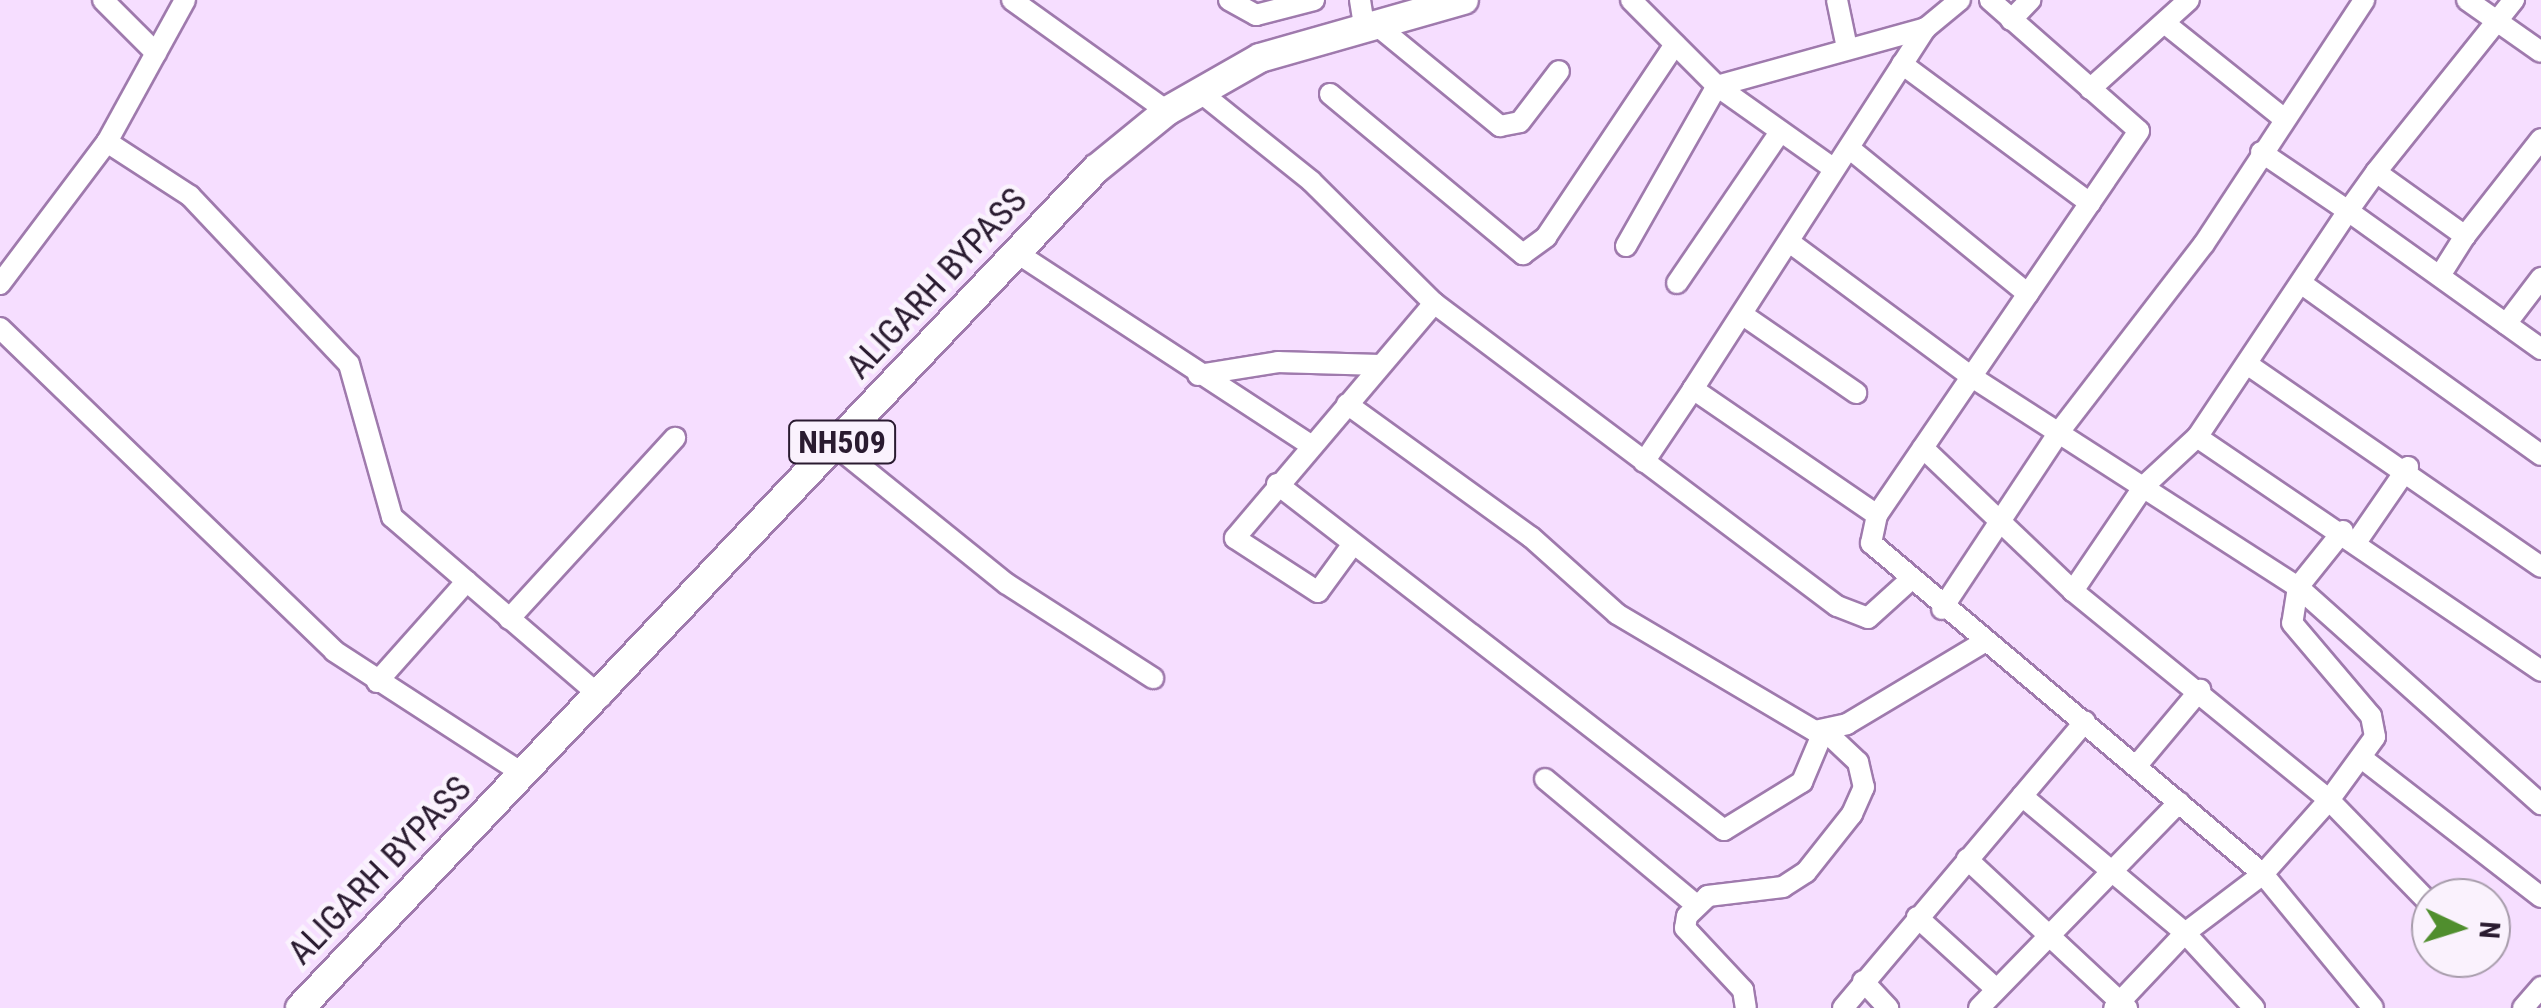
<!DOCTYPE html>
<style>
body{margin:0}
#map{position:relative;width:2541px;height:1008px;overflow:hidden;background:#f6deff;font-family:"Roboto Condensed",sans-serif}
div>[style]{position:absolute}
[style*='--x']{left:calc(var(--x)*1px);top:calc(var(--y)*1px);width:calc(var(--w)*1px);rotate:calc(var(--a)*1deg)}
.roads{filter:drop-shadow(2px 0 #9f7aad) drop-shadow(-2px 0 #9f7aad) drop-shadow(0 2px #9f7aad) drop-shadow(0 -2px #9f7aad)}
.minor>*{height:20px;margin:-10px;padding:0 10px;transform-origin:10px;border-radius:10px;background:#fff}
.highway>*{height:28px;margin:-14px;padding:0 14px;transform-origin:14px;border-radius:14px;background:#fff}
span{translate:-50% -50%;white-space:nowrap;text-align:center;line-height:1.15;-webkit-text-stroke:9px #faf2fd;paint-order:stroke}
.shield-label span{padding:2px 8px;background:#faf2fd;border:2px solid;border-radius:8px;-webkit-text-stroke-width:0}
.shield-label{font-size:32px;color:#2a1b30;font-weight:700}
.street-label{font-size:35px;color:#2a1b30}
.north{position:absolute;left:2411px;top:878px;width:100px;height:100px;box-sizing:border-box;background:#faf2fd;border:2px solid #a79cab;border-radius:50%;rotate:94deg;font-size:28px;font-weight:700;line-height:40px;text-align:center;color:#2a1b30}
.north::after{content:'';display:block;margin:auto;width:35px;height:45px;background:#508e2e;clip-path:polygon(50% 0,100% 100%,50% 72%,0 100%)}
</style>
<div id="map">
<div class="roads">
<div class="minor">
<div style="--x:103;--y:0;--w:75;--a:45"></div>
<div style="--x:1012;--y:0;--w:191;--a:35.6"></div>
<div style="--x:1229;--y:0;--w:31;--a:29"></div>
<div style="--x:1256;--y:15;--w:60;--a:-14.5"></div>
<div style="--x:1360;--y:0;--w:25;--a:81"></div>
<div style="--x:1631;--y:0;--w:122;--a:45"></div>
<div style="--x:1717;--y:86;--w:142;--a:35.3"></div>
<div style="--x:1837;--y:0;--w:49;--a:78.2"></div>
<div style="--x:1990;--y:0;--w:198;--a:41.3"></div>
<div style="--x:2139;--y:131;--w:465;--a:124.3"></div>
<div style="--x:1877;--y:515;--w:29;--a:102"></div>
<div style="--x:1871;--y:543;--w:513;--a:40.18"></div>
<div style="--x:2263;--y:874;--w:173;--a:50.6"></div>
<div style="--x:2467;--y:0;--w:90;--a:35.1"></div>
<div style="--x:2011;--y:20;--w:28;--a:-46"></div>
<div style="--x:1374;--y:23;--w:163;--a:39.3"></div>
<div style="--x:1500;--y:126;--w:20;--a:-11"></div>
<div style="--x:1520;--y:122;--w:64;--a:-52.6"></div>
<div style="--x:2167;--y:25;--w:147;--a:38.7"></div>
<div style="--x:1902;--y:64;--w:234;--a:36.5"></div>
<div style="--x:2090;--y:89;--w:133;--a:-42"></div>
<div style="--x:1200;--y:92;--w:142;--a:38.7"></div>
<div style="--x:1311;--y:181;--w:173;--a:44.8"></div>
<div style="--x:1434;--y:303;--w:504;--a:36.94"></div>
<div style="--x:1837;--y:606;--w:33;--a:21"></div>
<div style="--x:1868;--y:618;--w:57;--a:-42.1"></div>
<div style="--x:1330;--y:94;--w:251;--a:39.7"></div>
<div style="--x:1523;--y:254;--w:29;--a:-36"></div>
<div style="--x:1546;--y:237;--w:232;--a:-56.2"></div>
<div style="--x:107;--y:142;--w:99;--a:33"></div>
<div style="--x:190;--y:196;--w:231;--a:46.6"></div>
<div style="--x:349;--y:364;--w:159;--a:74.3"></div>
<div style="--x:392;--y:517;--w:276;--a:40.7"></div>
<div style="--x:1849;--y:148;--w:231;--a:39.2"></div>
<div style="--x:2261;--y:152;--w:105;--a:34.1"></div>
<div style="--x:2348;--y:211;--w:48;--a:-54.3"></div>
<div style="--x:2376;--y:172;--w:110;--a:35.7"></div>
<div style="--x:2465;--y:236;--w:123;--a:-51.9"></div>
<div style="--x:2376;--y:172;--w:221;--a:-51.3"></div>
<div style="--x:1792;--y:244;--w:224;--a:36.5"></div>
<div style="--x:1972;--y:377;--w:388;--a:32.8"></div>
<div style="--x:2298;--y:587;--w:36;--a:99"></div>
<div style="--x:2292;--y:623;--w:122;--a:49.7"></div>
<div style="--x:2371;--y:716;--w:21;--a:79"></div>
<div style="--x:2375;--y:737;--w:78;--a:126.1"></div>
<div style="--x:2329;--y:800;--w:99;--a:131.7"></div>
<div style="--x:2263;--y:874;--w:98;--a:142.9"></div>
<div style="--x:2185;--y:933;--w:103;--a:133.4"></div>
<div style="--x:1626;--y:246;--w:184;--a:-60.4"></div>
<div style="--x:1717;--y:86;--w:217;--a:-15.5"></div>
<div style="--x:1017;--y:253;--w:350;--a:33.2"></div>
<div style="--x:2441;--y:274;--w:45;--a:-57.7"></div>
<div style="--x:1677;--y:283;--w:179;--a:-55.7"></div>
<div style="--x:0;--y:284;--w:178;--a:-53"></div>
<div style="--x:107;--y:142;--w:162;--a:-61.2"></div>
<div style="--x:2305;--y:286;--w:290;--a:35.6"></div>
<div style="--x:1746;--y:317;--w:134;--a:34.6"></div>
<div style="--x:2506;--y:324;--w:58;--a:-52.7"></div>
<div style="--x:0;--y:328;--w:465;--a:44"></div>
<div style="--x:334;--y:651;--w:228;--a:33"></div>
<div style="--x:2541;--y:349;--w:237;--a:-144.4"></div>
<div style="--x:2348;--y:211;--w:272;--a:123.7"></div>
<div style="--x:2197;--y:437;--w:416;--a:34.2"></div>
<div style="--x:2247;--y:364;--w:357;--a:34.6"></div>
<div style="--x:1198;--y:375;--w:81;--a:-9.2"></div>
<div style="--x:1278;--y:362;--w:101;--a:1.7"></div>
<div style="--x:1347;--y:404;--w:227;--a:35.9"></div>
<div style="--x:1531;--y:537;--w:115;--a:41.8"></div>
<div style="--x:1617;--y:614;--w:230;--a:30.6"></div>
<div style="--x:1815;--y:731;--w:33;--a:-12"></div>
<div style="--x:1847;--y:724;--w:160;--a:-30.9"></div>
<div style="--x:2197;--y:437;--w:72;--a:137.2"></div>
<div style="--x:2144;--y:486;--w:127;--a:124.1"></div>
<div style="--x:2073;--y:591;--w:330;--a:39.2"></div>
<div style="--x:2329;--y:800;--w:146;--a:45.8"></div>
<div style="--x:837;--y:447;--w:218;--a:38.9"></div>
<div style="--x:1007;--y:584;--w:174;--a:32.8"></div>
<div style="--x:1923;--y:448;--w:207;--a:43.6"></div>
<div style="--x:1644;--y:462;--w:88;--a:-56.1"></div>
<div style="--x:1277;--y:484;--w:565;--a:37.74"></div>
<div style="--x:1724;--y:830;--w:92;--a:-31.6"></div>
<div style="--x:1802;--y:782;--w:56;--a:-67.1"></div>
<div style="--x:1824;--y:730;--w:47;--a:43.3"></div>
<div style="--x:1858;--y:762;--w:26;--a:77"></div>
<div style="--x:1864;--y:787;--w:30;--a:114"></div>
<div style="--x:1852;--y:814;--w:74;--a:128.4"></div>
<div style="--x:1806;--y:872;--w:27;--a:147"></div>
<div style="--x:1783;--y:887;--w:76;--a:173.2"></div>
<div style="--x:1708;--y:896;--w:29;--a:136"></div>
<div style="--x:1687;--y:916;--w:12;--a:99"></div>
<div style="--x:1685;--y:928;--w:85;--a:46.9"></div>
<div style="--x:1743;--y:990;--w:18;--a:81"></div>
<div style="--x:1877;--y:515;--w:223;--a:-145.6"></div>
<div style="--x:1693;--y:389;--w:430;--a:-57.2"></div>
<div style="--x:1926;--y:28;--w:44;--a:-39.5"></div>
<div style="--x:2343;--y:531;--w:72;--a:128.8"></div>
<div style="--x:2298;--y:587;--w:326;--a:41.8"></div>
<div style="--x:2357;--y:541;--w:90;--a:-55.4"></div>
<div style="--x:1353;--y:544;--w:59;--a:126.1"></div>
<div style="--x:1318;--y:592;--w:99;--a:-147"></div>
<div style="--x:1235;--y:538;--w:308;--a:-49.7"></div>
<div style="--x:1942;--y:609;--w:212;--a:-56.5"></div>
<div style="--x:2059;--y:432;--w:237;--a:-52.4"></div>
<div style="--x:2204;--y:244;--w:292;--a:-56.7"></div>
<div style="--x:509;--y:619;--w:246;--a:-47.5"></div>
<div style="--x:377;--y:682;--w:135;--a:-48.3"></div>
<div style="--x:2363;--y:759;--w:225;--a:37.8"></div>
<div style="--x:2138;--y:764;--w:97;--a:-50"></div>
<div style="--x:1545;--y:779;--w:195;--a:39.8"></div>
<div style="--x:2022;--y:796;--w:213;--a:40"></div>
<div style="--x:2185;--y:933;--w:102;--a:47.4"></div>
<div style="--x:1967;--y:859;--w:219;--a:43"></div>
<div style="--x:1917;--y:917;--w:104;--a:42.3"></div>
<div style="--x:1863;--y:981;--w:37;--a:47"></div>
<div style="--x:1843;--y:1008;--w:375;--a:-49.8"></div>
<div style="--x:1979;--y:1008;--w:287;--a:-45.8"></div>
<div style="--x:2523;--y:1008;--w:28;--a:-49"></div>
</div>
<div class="highway">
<div style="--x:300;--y:1008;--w:1157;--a:-46.51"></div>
<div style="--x:1096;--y:169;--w:92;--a:-39.2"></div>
<div style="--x:1167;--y:111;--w:107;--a:-29.7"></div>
<div style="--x:1260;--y:58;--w:212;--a:-15.9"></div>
</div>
</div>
<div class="shield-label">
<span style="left:842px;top:442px">NH509</span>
</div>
<div class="street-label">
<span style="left:937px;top:284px;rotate:-47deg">ALIGARH BYPASS</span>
<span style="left:380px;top:871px;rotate:-46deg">ALIGARH BYPASS</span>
</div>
<div class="north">N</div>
</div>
